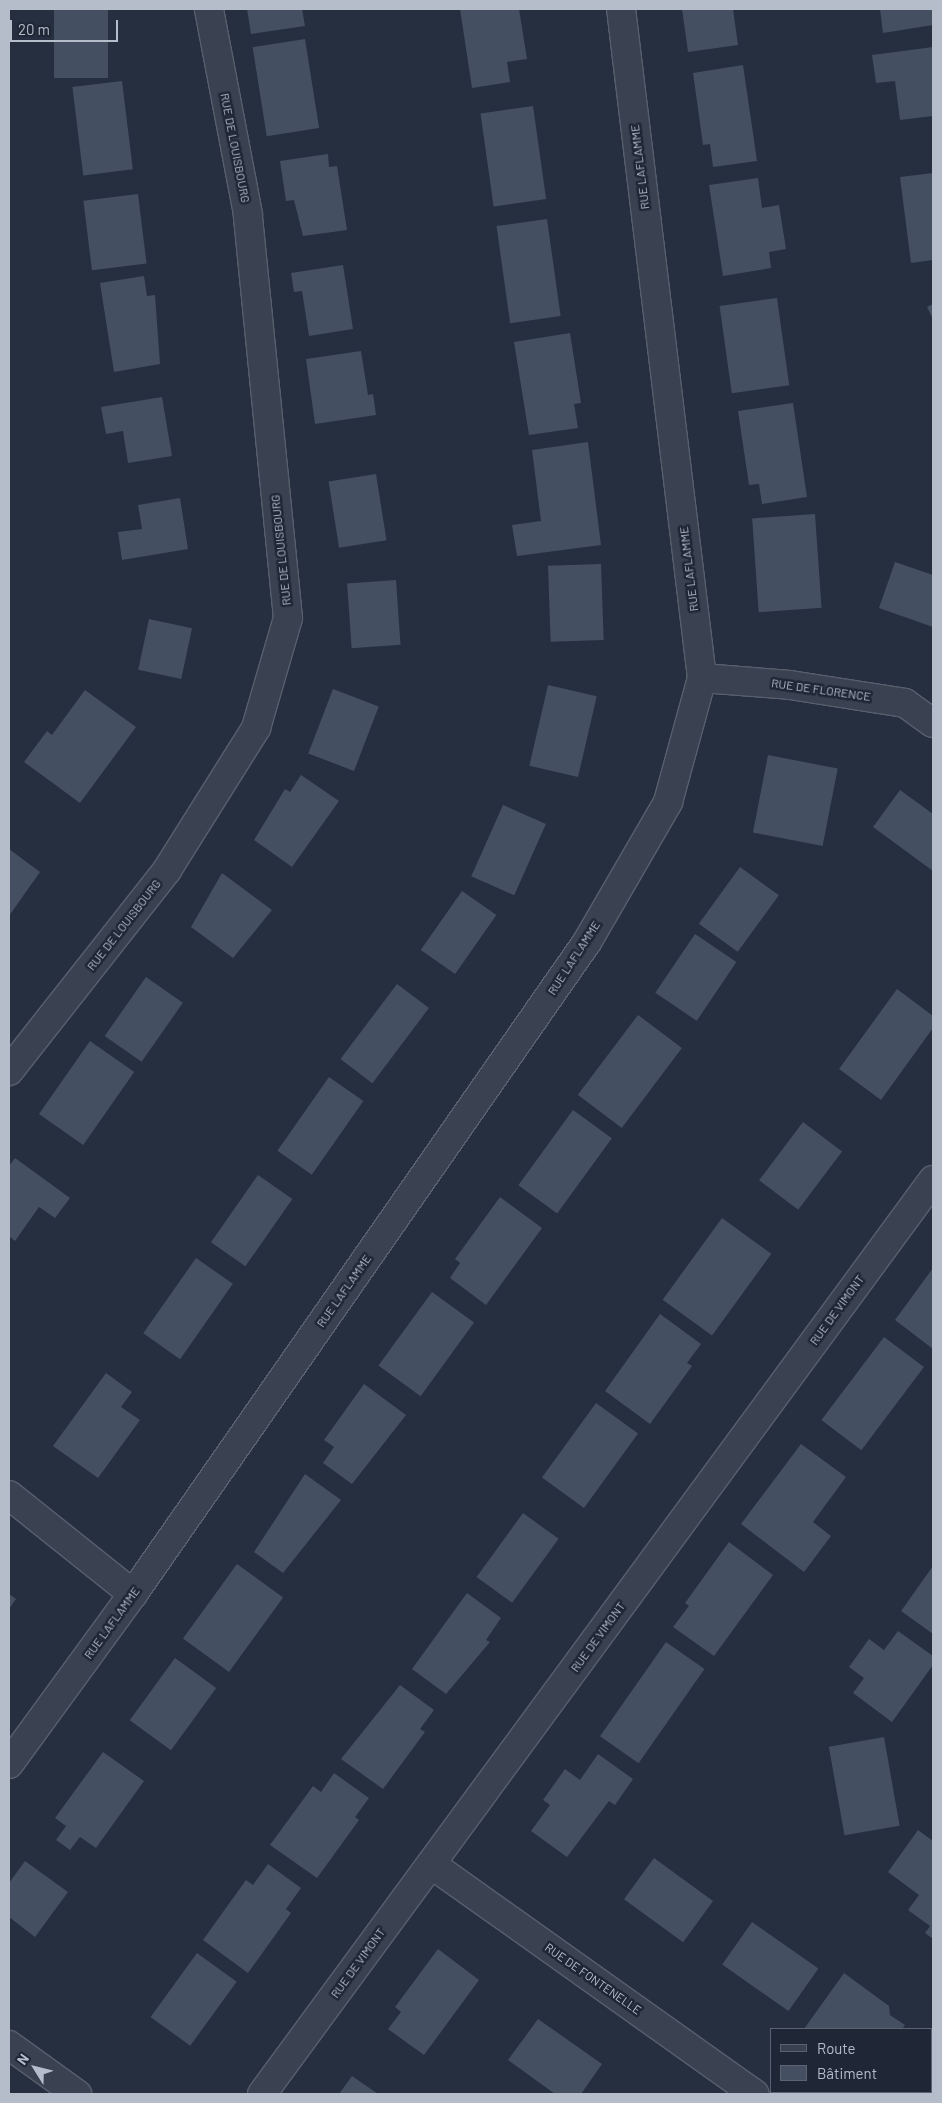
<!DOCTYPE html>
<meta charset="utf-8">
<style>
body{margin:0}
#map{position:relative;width:942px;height:2103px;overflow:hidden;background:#262f40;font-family:Barlow,sans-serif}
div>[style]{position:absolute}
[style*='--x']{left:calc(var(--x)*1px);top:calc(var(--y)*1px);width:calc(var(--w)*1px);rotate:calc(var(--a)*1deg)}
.building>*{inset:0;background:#454f62;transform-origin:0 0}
.roads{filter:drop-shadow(1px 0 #585f6d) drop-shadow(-1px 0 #585f6d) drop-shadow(0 1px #585f6d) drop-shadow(0 -1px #585f6d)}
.minor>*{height:28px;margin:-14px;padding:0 14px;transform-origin:14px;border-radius:14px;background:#3a4150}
span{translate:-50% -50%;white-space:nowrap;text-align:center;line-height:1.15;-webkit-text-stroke:5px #1f2635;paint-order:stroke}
.street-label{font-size:12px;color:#b6bdca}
.frame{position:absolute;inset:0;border:10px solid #b6bdca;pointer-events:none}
.legend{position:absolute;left:770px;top:2028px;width:162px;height:65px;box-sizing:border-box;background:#1f2635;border:1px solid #5b6271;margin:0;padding:6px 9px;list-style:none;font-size:15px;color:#b6bdca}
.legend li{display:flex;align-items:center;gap:10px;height:25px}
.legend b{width:25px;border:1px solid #5b6271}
.north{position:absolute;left:10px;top:2043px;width:50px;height:50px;-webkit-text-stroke:4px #1f2635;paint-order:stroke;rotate:306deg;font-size:14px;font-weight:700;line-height:20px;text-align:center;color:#b6bdca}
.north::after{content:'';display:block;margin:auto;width:18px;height:22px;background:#b6bdca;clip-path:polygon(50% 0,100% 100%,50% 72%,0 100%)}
.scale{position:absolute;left:10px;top:20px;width:108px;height:22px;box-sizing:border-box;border:2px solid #b6bdca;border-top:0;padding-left:6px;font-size:15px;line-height:18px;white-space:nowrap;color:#b6bdca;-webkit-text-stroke:4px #1f2635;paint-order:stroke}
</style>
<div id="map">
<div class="building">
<div style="left:54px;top:9px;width:54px;height:69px"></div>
<div style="clip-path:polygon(247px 9px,302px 9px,305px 26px,251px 34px)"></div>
<div style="clip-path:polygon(460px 9px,519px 9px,527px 59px,507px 62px,510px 82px,472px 88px)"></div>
<div style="clip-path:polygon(682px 9px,733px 9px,738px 45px,688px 52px)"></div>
<div style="clip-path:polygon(880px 9px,932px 9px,933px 25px,883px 33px)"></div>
<div style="left:305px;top:39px;width:90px;height:53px;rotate:81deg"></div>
<div style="clip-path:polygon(933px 47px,933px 116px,900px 120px,895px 81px,876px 83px,872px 55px)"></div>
<div style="clip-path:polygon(743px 65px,757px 161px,713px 167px,710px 144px,703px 145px,693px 73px)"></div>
<div style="left:122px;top:81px;width:89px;height:50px;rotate:83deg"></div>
<div style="left:533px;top:106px;width:94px;height:53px;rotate:82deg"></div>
<div style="clip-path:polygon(328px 154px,329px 167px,337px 166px,347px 230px,303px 236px,294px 200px,286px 201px,280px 161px)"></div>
<div style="clip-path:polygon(933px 173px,933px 260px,911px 263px,900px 177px)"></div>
<div style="clip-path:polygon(758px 178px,762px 208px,779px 205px,786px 249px,769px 252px,771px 268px,723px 276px,709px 185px)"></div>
<div style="left:138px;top:194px;width:70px;height:55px;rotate:83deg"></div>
<div style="left:547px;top:219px;width:98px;height:51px;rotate:82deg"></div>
<div style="clip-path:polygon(343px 265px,353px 329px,309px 336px,302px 291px,294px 292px,291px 273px)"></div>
<div style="clip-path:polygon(144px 276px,147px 296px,155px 295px,160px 364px,114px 372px,100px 283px)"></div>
<div style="left:777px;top:298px;width:88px;height:58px;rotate:82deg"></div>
<div style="clip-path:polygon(933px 304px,933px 319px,927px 307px)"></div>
<div style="clip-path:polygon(570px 333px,581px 403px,574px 404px,578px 428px,529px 435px,514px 342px)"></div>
<div style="clip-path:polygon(361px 351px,368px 395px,373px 394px,376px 415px,315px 424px,306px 359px)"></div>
<div style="clip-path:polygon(162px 397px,172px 456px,128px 463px,123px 431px,106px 434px,101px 407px)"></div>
<div style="clip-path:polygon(793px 403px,807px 497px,762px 504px,759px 484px,749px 485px,738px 411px)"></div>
<div style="clip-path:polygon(588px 442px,601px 545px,517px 556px,512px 525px,541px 521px,532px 450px)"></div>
<div style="left:376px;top:474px;width:67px;height:48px;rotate:81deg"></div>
<div style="clip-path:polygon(180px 498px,188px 549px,122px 560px,118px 532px,142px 529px,138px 505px)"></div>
<div style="left:815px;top:514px;width:94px;height:63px;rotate:86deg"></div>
<div style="clip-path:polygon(895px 562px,933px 575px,933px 627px,879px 608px)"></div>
<div style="left:601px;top:564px;width:76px;height:53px;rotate:88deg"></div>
<div style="left:396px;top:580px;width:65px;height:49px;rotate:86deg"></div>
<div style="left:149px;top:619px;width:44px;height:52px;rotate:12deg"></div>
<div style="left:548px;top:685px;width:50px;height:83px;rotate:13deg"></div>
<div style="left:333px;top:689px;width:49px;height:69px;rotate:21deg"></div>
<div style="clip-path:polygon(85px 690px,136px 727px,80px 803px,24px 762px,47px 731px,52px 735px)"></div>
<div style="left:768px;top:755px;width:71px;height:79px;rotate:11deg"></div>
<div style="clip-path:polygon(301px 775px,339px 801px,292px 867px,254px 840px,285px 789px,290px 792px)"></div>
<div style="clip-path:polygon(900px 790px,933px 814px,933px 871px,873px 827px)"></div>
<div style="left:503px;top:805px;width:47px;height:78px;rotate:24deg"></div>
<div style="clip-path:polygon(9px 849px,40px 872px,9px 916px)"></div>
<div style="left:740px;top:867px;width:48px;height:70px;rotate:36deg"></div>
<div style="clip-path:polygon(222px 873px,272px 910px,233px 958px,191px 927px)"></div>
<div style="left:462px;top:891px;width:42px;height:72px;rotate:35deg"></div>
<div style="left:695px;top:934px;width:50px;height:71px;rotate:34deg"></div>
<div style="left:146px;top:977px;width:45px;height:72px;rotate:35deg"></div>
<div style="left:397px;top:984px;width:40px;height:94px;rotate:37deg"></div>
<div style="clip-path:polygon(897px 989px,933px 1016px,933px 1028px,881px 1100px,839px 1069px)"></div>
<div style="left:638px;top:1015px;width:55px;height:100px;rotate:37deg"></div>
<div style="left:90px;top:1041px;width:54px;height:89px;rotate:35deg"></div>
<div style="left:329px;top:1077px;width:42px;height:90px;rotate:35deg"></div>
<div style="left:573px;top:1110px;width:48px;height:93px;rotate:36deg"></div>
<div style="left:803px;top:1122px;width:49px;height:73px;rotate:37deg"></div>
<div style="clip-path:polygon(15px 1158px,70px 1198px,55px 1218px,39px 1207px,15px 1241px,9px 1236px,9px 1166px)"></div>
<div style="left:258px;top:1175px;width:42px;height:82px;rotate:35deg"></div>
<div style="clip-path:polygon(500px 1197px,542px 1228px,486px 1305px,450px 1278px,460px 1263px,455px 1259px)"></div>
<div style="left:722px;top:1218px;width:61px;height:101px;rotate:36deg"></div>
<div style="left:196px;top:1258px;width:45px;height:92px;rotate:35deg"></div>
<div style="clip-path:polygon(933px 1268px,933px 1349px,895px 1320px)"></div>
<div style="left:432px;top:1292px;width:52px;height:91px;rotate:36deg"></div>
<div style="clip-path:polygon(660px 1314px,701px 1344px,687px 1363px,692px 1366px,650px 1424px,605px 1391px)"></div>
<div style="left:884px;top:1337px;width:50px;height:104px;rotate:37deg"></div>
<div style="clip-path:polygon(106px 1373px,132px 1392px,121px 1407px,140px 1420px,98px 1478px,53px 1446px)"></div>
<div style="clip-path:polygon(364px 1384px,406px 1415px,352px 1484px,323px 1463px,334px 1447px,324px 1440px)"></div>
<div style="left:596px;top:1403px;width:52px;height:92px;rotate:36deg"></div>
<div style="clip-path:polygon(801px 1444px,846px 1477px,813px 1522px,831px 1536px,804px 1572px,741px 1524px)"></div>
<div style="clip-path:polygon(305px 1474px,341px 1500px,283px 1573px,254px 1552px)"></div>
<div style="left:523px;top:1513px;width:44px;height:79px;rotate:36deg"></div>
<div style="clip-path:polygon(729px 1542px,773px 1575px,714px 1656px,673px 1627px,689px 1606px,685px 1603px)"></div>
<div style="left:237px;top:1564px;width:57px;height:92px;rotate:36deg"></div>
<div style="clip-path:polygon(933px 1566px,933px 1634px,901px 1611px)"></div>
<div style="clip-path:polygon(467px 1593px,501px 1618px,486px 1640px,490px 1642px,446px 1694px,412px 1669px)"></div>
<div style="clip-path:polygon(9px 1594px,16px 1599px,9px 1609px)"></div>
<div style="clip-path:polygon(898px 1631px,933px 1656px,933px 1665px,892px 1722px,853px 1693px,864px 1678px,849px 1667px,869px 1639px,884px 1650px)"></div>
<div style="left:666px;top:1642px;width:47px;height:115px;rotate:35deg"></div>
<div style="left:175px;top:1658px;width:51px;height:77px;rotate:36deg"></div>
<div style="clip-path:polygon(400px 1685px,434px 1710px,420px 1729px,425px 1732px,383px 1789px,341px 1759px)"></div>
<div style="left:884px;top:1737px;width:90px;height:56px;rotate:80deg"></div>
<div style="clip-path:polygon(103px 1752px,144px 1781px,96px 1848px,80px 1837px,70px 1850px,56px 1840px,66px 1826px,55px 1818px)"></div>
<div style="clip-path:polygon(598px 1754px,633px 1779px,615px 1805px,609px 1801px,567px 1857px,531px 1831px,550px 1805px,543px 1800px,565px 1769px,580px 1780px)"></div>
<div style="clip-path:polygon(334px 1773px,369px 1798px,355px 1817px,359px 1820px,317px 1878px,270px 1845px,313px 1786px,321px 1792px)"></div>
<div style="clip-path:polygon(918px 1830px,933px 1841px,933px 1939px,925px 1933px,930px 1926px,908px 1910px,919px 1895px,888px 1872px)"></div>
<div style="left:654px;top:1858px;width:73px;height:51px;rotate:36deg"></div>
<div style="clip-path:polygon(25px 1861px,68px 1892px,35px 1937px,9px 1917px,9px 1883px)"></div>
<div style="clip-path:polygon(268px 1864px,301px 1888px,286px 1909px,291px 1913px,248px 1973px,203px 1940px,246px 1880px,253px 1885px)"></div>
<div style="left:752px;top:1922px;width:81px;height:52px;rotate:35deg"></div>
<div style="clip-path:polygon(438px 1949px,479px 1980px,424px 2055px,388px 2029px,401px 2012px,395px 2007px)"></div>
<div style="left:197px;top:1953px;width:49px;height:79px;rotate:36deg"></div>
<div style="clip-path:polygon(844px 1973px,889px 2006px,890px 2015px,905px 2025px,902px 2029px,804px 2029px)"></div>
<div style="clip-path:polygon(538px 2019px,602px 2064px,581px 2094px,555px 2094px,508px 2060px)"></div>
<div style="clip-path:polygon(931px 2043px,933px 2094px,906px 2094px,903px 2092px,931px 2092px)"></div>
<div style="clip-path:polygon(352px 2076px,378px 2094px,339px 2094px)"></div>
</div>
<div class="roads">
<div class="minor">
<div style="--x:702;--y:678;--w:88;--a:4.5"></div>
<div style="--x:790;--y:685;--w:116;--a:8.9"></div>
<div style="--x:905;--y:703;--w:34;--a:36"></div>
<div style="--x:9;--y:1071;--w:256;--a:-51.8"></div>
<div style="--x:167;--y:870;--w:168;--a:-57.9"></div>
<div style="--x:256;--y:728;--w:115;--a:-73.8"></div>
<div style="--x:288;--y:618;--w:406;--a:-95.7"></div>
<div style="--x:248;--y:214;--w:209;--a:-100.8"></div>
<div style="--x:9;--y:1495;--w:159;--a:38.6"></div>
<div style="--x:9;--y:1764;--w:210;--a:-53.9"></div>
<div style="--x:133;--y:1594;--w:794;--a:-55.15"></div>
<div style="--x:587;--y:942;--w:162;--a:-59.9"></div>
<div style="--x:668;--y:802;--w:129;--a:-74.7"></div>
<div style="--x:702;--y:678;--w:674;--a:-96.9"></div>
<div style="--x:431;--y:1864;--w:397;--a:35.4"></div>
<div style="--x:9;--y:2045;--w:84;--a:35.8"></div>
<div style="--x:262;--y:2094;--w:1134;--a:-53.72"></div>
</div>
</div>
<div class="street-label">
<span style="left:235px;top:148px;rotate:79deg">RUE DE LOUISBOURG</span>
<span style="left:640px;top:167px;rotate:-97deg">RUE LAFLAMME</span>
<span style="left:281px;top:550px;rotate:-96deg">RUE DE LOUISBOURG</span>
<span style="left:689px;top:569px;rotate:-97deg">RUE LAFLAMME</span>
<span style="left:821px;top:690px;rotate:8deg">RUE DE FLORENCE</span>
<span style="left:124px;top:925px;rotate:-52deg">RUE DE LOUISBOURG</span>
<span style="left:574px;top:958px;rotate:-57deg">RUE LAFLAMME</span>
<span style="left:344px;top:1291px;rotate:-55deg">RUE LAFLAMME</span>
<span style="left:837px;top:1310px;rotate:-54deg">RUE DE VIMONT</span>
<span style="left:112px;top:1623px;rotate:-54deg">RUE LAFLAMME</span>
<span style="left:598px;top:1637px;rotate:-54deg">RUE DE VIMONT</span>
<span style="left:358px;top:1963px;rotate:-54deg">RUE DE VIMONT</span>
<span style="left:593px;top:1979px;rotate:35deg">RUE DE FONTENELLE</span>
</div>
<div class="frame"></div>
<ul class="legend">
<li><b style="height:6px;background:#3a4150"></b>Route</li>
<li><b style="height:14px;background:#454f62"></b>Bâtiment</li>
</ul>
<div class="north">N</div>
<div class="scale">20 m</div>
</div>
